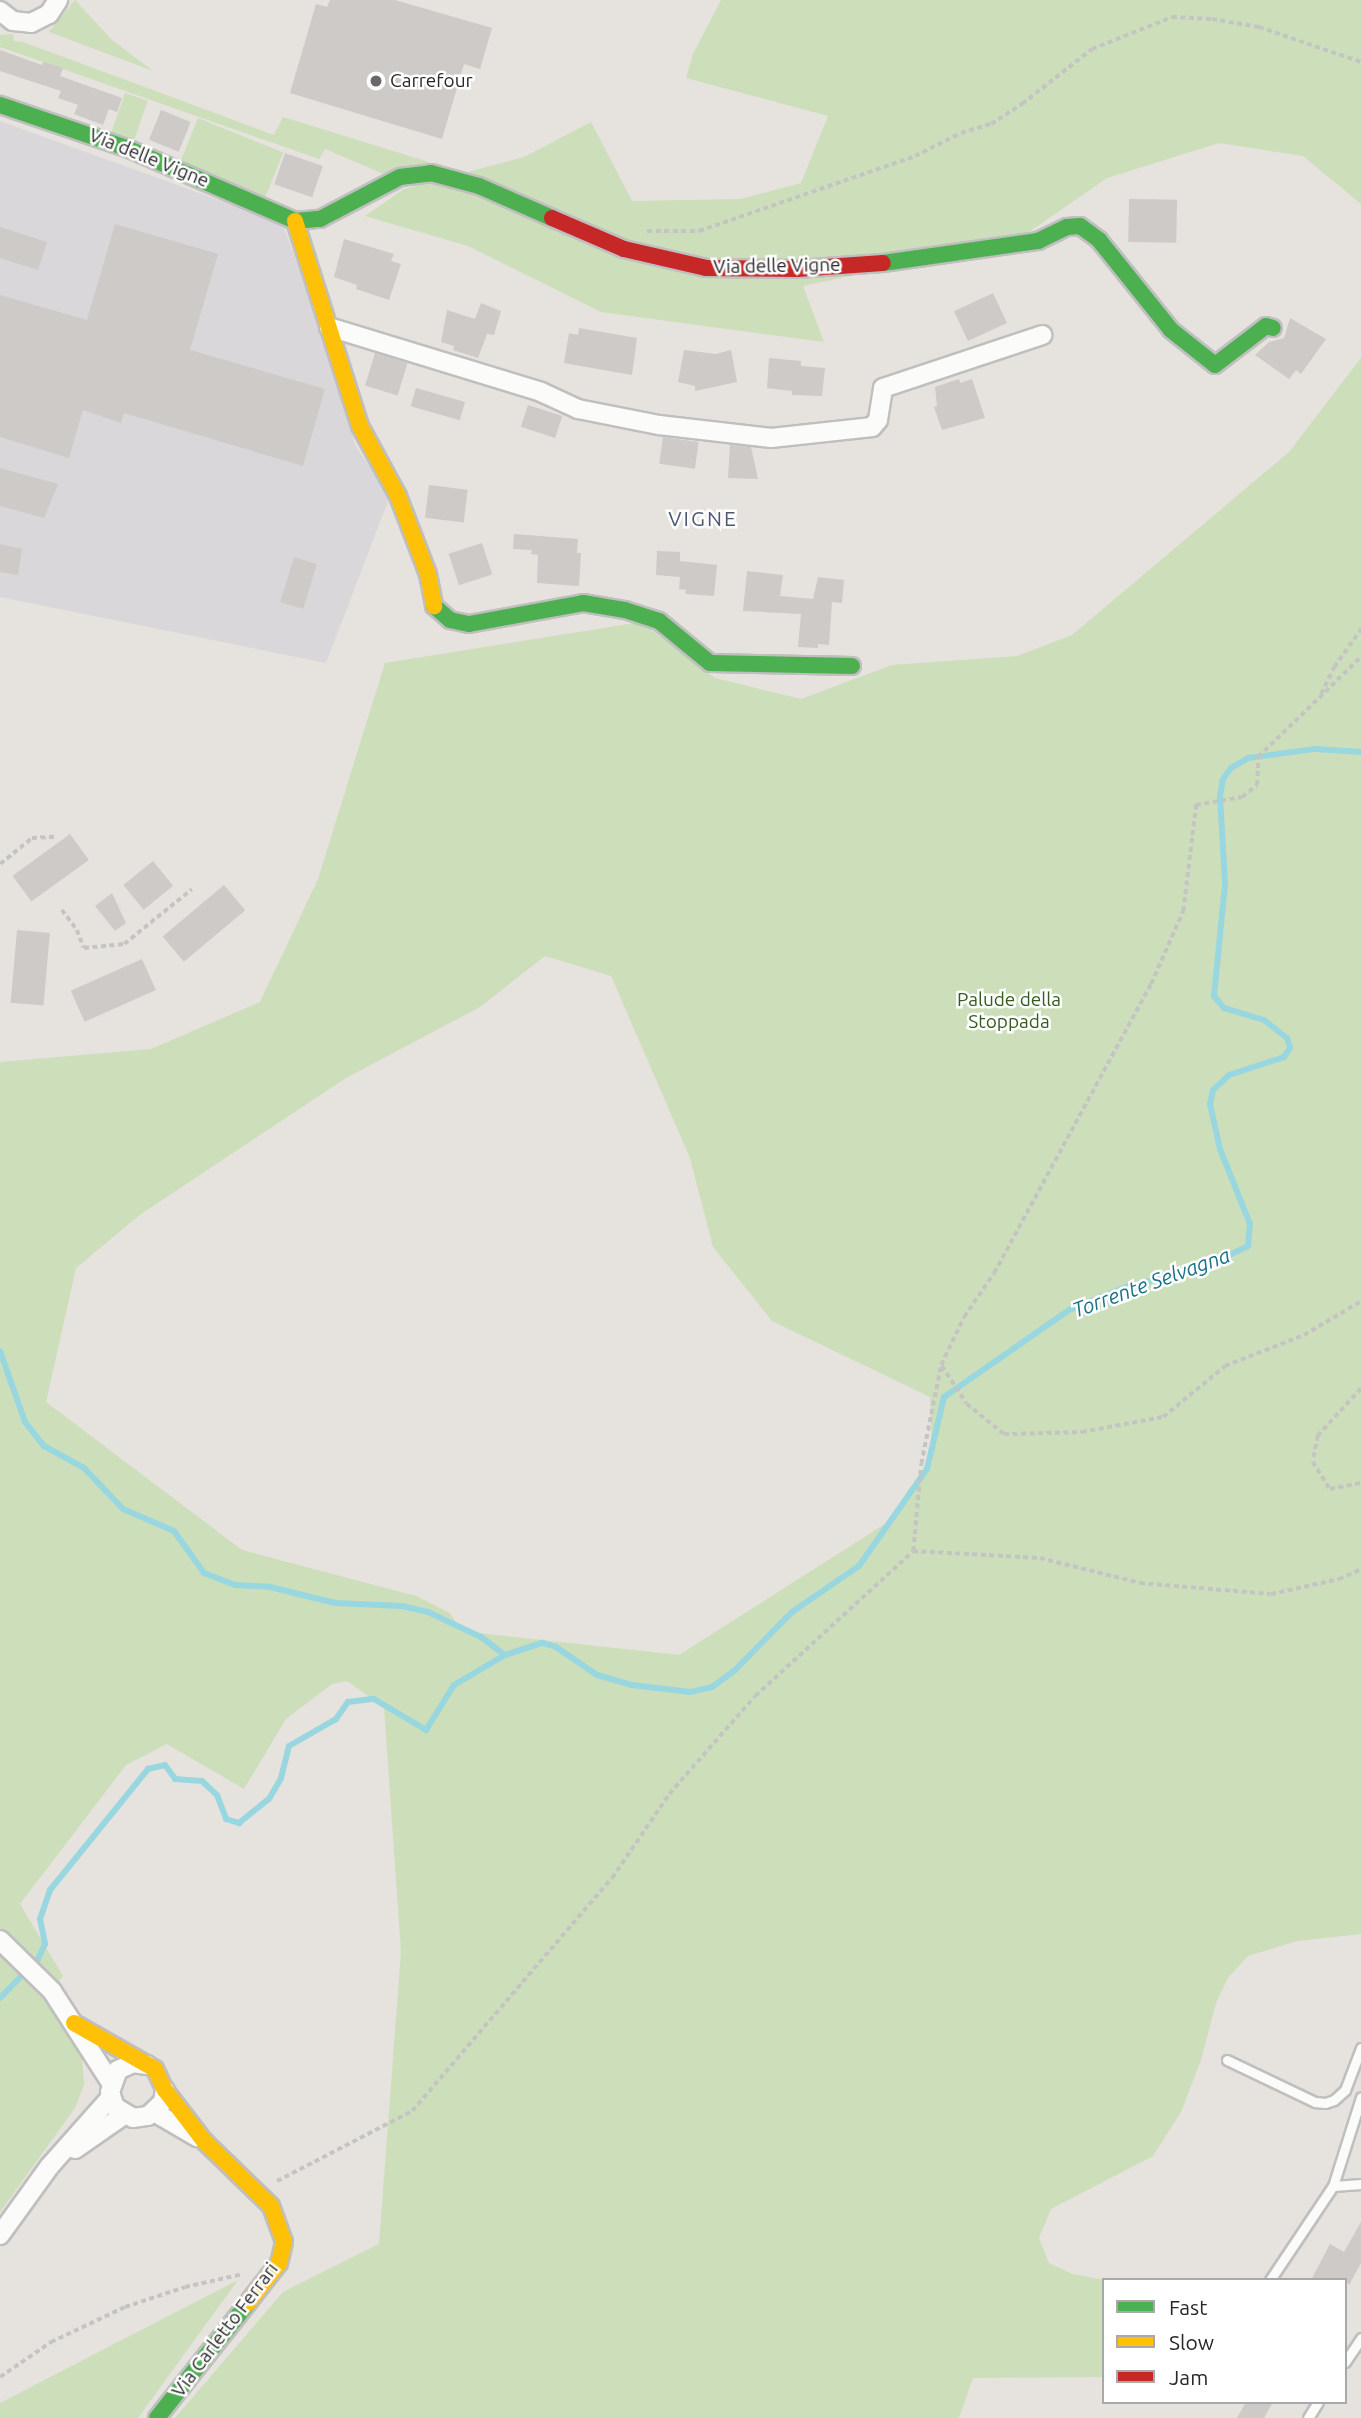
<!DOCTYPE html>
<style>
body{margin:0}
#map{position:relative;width:1361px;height:2418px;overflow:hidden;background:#e6e2de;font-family:Ubuntu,sans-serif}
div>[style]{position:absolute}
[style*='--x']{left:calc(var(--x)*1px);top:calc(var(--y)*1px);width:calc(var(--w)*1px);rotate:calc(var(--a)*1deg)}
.industrial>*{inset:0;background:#d9d7d9}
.green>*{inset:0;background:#cddeba;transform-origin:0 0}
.stream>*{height:6px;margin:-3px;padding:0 3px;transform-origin:3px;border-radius:3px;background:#99d7e0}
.building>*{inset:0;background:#cdcac7;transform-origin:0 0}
.path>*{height:3.5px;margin-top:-1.75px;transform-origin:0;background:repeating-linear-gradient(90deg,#c4c4c3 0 5px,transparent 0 8.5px)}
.roads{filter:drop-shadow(2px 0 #c0bfbf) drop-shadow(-2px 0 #c0bfbf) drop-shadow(0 2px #c0bfbf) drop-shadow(0 -2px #c0bfbf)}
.lane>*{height:9px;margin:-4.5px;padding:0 4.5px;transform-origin:4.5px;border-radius:4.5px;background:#fbfbfa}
.street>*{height:18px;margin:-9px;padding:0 9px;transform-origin:9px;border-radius:9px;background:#fbfbfa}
.fast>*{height:16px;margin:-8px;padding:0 8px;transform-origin:8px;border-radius:8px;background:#4caf50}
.slow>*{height:16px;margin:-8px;padding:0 8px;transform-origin:8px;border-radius:8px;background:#ffc107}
.jam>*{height:16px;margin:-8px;padding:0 8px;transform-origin:8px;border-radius:8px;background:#c62828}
.dots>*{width:19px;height:19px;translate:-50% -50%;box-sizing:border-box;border:4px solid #fff;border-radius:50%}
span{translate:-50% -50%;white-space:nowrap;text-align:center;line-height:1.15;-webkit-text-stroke:5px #fff;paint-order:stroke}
.poi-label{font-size:19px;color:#282828}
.left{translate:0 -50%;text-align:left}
.street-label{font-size:19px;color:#282828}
.park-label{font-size:19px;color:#345c20}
.neighbourhood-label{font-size:21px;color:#4d5973;letter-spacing:2px}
.water-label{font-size:21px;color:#1b7189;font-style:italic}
.legend{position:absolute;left:1102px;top:2278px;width:245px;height:126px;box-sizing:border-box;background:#fff;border:2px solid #a9a9a9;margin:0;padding:9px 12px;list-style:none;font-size:21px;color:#282828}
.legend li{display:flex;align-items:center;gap:14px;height:35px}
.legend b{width:35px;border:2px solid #a9a9a9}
</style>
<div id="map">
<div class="industrial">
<div style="clip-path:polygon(0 121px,282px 223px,337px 367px,355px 445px,390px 496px,326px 663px,0 597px)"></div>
</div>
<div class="green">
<div style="clip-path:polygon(75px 0,112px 40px,153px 71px,49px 32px)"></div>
<div style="clip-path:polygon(721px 0,1361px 0,1361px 204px,1303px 156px,1219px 143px,1107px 178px,1016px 241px,803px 286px,824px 342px,601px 312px,468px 246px,365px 216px,404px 189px,524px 157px,591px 122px,632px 201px,741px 199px,801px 183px,828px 116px,686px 78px,693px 54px)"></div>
<div style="clip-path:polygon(13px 34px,14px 41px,23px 42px,274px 135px,283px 117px,429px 162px,391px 177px,325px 149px,319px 159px,0 47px,0 35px)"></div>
<div style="left:125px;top:93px;width:24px;height:45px;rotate:19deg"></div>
<div style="left:198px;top:118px;width:92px;height:49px;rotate:22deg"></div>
<div style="clip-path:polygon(evenodd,1361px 358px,1361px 1934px,1297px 1941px,1248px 1956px,1228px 1978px,1216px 2003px,1201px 2060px,1181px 2112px,1153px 2156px,1051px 2209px,1039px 2238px,1049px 2263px,1072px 2274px,1104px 2280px,1104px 2377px,973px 2378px,959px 2418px,175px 2418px,283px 2292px,379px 2244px,401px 1952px,384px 1707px,347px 1681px,332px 1684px,286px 1719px,244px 1789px,167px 1744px,126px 1765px,20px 1904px,63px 1976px,45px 2000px,69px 2027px,82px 2057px,84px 2085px,75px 2108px,0 2212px,0 1062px,151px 1049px,260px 1002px,318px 879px,385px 663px,641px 622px,715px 678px,801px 699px,892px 665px,1017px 656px,1072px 635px,1289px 452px,1361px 358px,545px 956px,611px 976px,690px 1158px,713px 1247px,772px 1321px,930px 1397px,932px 1463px,888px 1522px,679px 1655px,461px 1631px,450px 1613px,416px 1596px,242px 1550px,46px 1402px,76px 1268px,141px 1214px,346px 1078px,480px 1007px,545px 956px)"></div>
<div style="clip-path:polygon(238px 2280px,138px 2418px,0 2418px,0 2403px)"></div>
</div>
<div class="stream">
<div style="--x:0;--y:1351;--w:75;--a:70.6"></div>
<div style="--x:25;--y:1422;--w:31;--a:52"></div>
<div style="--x:44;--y:1446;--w:46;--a:28.8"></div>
<div style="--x:84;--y:1468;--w:57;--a:46.4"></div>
<div style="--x:123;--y:1509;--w:56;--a:23.3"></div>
<div style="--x:174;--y:1531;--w:52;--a:54.5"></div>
<div style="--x:204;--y:1573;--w:34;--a:21"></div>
<div style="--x:236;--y:1585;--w:34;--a:3"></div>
<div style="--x:270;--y:1587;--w:67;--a:13.8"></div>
<div style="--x:335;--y:1603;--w:67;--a:2.6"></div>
<div style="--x:402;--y:1606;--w:27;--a:13"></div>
<div style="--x:428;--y:1612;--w:59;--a:25.3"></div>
<div style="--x:481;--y:1637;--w:30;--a:37"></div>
<div style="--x:0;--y:1998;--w:54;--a:-45.7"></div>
<div style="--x:38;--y:1959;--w:17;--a:-65"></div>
<div style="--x:45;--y:1944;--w:25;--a:-101"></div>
<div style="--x:40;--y:1919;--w:31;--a:-71"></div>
<div style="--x:50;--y:1890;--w:156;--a:-51"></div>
<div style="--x:148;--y:1769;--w:17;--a:-13"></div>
<div style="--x:165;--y:1765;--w:17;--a:54"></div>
<div style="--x:175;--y:1779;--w:27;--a:4"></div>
<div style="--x:202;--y:1781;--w:21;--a:43"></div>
<div style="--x:217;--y:1795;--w:26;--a:69"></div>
<div style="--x:226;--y:1819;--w:14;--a:17"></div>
<div style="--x:239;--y:1823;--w:38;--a:-39"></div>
<div style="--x:269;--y:1799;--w:24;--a:-60"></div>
<div style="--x:281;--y:1778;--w:33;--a:-76"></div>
<div style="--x:289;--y:1746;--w:54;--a:-29.9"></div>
<div style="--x:336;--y:1719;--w:21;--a:-55"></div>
<div style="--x:348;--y:1702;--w:26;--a:-7"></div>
<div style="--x:374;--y:1699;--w:61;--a:30.8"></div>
<div style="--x:426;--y:1730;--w:53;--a:-58.1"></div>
<div style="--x:454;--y:1685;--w:59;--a:-30.5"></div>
<div style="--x:505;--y:1655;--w:40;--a:-18"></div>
<div style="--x:543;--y:1643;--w:14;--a:17"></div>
<div style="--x:556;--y:1647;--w:50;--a:34.3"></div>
<div style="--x:597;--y:1675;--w:36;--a:16"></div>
<div style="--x:632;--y:1685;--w:58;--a:6.9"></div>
<div style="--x:690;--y:1692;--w:23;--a:-13"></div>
<div style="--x:712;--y:1687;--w:26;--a:-36"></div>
<div style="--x:733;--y:1672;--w:84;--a:-45.5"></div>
<div style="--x:792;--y:1612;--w:81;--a:-34.5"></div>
<div style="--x:859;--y:1566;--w:118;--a:-55"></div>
<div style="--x:927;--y:1469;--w:74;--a:-76.7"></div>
<div style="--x:944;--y:1397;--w:152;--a:-34.8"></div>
<div style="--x:1069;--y:1310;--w:65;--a:-21.8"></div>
<div style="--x:1129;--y:1286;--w:76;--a:-13.7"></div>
<div style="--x:1203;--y:1268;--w:50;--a:-26.1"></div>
<div style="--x:1248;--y:1246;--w:22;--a:-85"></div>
<div style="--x:1250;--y:1224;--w:81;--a:-111.8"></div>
<div style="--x:1220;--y:1149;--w:46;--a:-102.5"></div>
<div style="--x:1210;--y:1104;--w:14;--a:-78"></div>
<div style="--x:1213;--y:1090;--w:22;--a:-43"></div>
<div style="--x:1229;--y:1075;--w:58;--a:-18.1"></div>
<div style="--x:1284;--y:1057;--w:11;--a:-56"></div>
<div style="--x:1290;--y:1048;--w:10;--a:-107"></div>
<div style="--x:1287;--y:1038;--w:29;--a:-142"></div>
<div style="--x:1264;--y:1020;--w:42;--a:-163.3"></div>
<div style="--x:1224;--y:1008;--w:16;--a:-130"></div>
<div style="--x:1214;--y:996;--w:114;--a:-84.4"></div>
<div style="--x:1225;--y:883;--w:86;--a:-93.3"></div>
<div style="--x:1220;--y:797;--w:18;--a:-81"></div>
<div style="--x:1223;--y:779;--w:14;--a:-54"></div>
<div style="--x:1231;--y:768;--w:20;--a:-30"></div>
<div style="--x:1248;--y:758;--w:68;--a:-7.7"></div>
<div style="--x:1315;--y:749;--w:46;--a:3.7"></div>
</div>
<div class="building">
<div style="clip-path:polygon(330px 0,395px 0,492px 28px,480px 69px,464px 64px,442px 139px,290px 93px,316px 4px,327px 7px)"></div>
<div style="clip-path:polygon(0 50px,42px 65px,43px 62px,63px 68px,60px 76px,122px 98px,117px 112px,109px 109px,103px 125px,74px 114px,78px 105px,58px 98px,61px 91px,0 71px)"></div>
<div style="left:161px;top:110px;width:32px;height:32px;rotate:22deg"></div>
<div style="left:285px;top:153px;width:40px;height:33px;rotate:19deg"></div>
<div style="left:1129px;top:199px;width:48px;height:43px;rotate:1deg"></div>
<div style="clip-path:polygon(115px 224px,218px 254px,190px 350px,325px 389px,303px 466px,124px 413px,121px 423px,83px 410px,69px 458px,0 437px,0 295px,87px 320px)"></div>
<div style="clip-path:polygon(0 227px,47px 242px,38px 270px,0 258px)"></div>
<div style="clip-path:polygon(344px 239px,394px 254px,391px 261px,401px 264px,389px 300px,356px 289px,357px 285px,334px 277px)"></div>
<div style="left:993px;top:293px;width:33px;height:43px;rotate:65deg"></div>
<div style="clip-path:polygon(481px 303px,501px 311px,494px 335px,487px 334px,478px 358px,453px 350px,454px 346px,441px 342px,447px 310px,475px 319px)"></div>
<div style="clip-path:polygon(1290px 318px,1326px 339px,1301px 374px,1296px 370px,1289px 379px,1255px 355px,1269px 342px,1284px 338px)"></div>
<div style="clip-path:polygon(579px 328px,637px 338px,632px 375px,564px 363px,569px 333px,578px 335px)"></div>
<div style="clip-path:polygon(684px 350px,716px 354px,731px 350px,737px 382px,695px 391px,695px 386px,678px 382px)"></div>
<div style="left:375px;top:353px;width:34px;height:34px;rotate:17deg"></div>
<div style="clip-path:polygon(769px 358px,801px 361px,801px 366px,825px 368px,822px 396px,792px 395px,792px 391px,767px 388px)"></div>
<div style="clip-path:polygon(959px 379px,960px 383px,972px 379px,985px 418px,942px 430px,934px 407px,937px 406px,935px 387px)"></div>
<div style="left:416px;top:388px;width:51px;height:19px;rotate:16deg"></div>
<div style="left:528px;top:405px;width:36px;height:23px;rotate:18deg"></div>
<div style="left:663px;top:437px;width:36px;height:27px;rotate:8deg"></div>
<div style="clip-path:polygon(730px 445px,751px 447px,758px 479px,728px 478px)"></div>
<div style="clip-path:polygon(0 468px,58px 484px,44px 518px,0 506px)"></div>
<div style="left:429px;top:485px;width:39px;height:33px;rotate:7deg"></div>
<div style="clip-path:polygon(514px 534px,578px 539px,577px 553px,581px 553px,579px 586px,537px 583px,538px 555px,531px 554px,532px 550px,513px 549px)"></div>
<div style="left:482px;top:543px;width:33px;height:35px;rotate:72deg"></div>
<div style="clip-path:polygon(0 544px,22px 549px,18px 575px,0 572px)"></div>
<div style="clip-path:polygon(657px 551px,680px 552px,680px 561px,717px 565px,714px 596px,685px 594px,686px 590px,679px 589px,680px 577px,656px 575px)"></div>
<div style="left:294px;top:557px;width:24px;height:47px;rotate:17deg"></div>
<div style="clip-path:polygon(747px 571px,783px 575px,780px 596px,813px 599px,818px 577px,844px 580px,842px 603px,832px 602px,829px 645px,818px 644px,818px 648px,798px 647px,801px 614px,743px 611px)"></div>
<div style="left:70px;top:834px;width:32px;height:71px;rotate:54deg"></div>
<div style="left:153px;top:861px;width:32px;height:38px;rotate:51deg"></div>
<div style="left:224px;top:885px;width:33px;height:80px;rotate:50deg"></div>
<div style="clip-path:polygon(112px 893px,126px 923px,115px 931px,95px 906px)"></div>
<div style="left:17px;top:930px;width:33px;height:73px;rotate:5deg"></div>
<div style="left:142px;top:959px;width:34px;height:78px;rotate:66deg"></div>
<div style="clip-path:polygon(1361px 2222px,1361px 2263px,1349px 2285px,1345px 2280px,1311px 2280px,1330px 2244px,1344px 2252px)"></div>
<div style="clip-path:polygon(1246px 2402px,1273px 2402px,1264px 2418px,1237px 2418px)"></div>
</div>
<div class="path">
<div style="--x:647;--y:231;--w:52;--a:0"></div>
<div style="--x:699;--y:231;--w:229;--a:-19.1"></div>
<div style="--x:915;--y:156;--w:51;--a:-26.6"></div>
<div style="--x:961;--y:133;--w:31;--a:-17"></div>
<div style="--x:991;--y:124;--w:37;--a:-33"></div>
<div style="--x:1022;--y:104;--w:89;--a:-38.2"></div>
<div style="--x:1092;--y:49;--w:86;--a:-21.8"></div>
<div style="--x:1172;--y:17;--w:40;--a:2.9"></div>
<div style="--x:1212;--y:19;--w:48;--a:9.7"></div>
<div style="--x:1259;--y:27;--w:108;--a:18.9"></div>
<div style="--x:1321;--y:694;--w:30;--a:-64"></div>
<div style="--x:1334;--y:667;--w:47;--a:-54.6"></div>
<div style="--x:0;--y:864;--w:41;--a:-39.1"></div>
<div style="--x:32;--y:838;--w:22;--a:-3"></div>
<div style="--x:62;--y:910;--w:25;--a:53"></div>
<div style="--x:77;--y:930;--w:19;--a:69"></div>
<div style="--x:84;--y:948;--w:40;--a:-5.7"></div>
<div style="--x:124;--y:944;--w:87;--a:-39"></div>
<div style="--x:942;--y:1366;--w:45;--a:56.7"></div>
<div style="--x:967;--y:1404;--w:48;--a:39"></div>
<div style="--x:1004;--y:1434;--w:78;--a:-1.5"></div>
<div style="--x:1082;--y:1432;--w:82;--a:-10.5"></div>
<div style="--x:1163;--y:1417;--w:80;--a:-39.4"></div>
<div style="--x:1225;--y:1366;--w:85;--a:-21.4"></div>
<div style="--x:1304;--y:1335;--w:66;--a:-30.8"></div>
<div style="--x:1361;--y:1389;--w:64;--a:132.5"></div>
<div style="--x:1318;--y:1436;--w:26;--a:101"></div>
<div style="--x:1313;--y:1462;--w:32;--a:58"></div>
<div style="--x:1330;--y:1489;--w:32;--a:-11"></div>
<div style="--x:913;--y:1551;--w:127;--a:3.2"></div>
<div style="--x:1040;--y:1558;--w:103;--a:14"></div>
<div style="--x:1140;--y:1583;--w:131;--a:4.8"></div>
<div style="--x:1271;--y:1594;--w:70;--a:-12.4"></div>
<div style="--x:1339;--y:1579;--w:24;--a:-24"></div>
<div style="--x:277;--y:2181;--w:152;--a:-27.4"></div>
<div style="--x:412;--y:2111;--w:307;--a:-49.4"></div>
<div style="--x:612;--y:1878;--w:102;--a:-55.8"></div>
<div style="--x:669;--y:1794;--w:130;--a:-48.7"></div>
<div style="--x:755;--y:1696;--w:214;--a:-42.5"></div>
<div style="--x:913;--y:1551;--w:87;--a:-84.7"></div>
<div style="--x:921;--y:1464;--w:101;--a:-78.6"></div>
<div style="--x:941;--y:1365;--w:53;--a:-64.4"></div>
<div style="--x:964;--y:1317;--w:53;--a:-55.7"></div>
<div style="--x:994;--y:1273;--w:329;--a:-61.5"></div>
<div style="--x:1151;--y:984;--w:80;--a:-66.3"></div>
<div style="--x:1183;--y:911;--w:107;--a:-83"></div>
<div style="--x:1196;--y:805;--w:47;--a:-9.9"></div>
<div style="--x:1242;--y:797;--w:19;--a:-39"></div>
<div style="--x:1257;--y:785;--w:28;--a:-88"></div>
<div style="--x:1258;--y:757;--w:144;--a:-44.2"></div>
<div style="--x:0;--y:2377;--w:62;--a:-34.5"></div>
<div style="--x:51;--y:2342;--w:82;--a:-25.3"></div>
<div style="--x:125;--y:2307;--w:63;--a:-18.4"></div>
<div style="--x:185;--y:2287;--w:59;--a:-12.6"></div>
</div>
<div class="roads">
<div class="lane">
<div style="--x:1227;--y:2060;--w:98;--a:25.5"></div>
<div style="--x:1315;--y:2102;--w:10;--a:6"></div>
<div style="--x:1325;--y:2103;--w:9;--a:-18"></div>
<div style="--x:1334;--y:2100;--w:15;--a:-42"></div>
<div style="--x:1345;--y:2090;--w:45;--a:-69.1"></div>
<div style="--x:1333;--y:2186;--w:93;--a:-72.5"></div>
<div style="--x:1270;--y:2280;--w:113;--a:-56.2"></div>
<div style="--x:1333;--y:2186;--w:28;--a:-4"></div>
<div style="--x:1345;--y:2362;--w:29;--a:-56"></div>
<div style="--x:1308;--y:2418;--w:19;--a:-58"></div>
</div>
<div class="street">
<div style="--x:0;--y:11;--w:16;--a:38"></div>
<div style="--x:13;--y:21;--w:18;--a:6"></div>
<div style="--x:31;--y:23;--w:20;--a:-27"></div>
<div style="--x:49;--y:14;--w:17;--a:-57"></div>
<div style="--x:329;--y:327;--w:222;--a:17"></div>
<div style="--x:541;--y:392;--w:41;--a:24.7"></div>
<div style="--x:578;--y:409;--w:83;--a:11.2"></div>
<div style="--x:659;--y:425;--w:113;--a:6.6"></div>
<div style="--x:771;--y:438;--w:102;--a:-6.2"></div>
<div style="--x:872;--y:427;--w:9;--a:-49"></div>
<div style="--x:878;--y:420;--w:32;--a:-81"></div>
<div style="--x:883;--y:388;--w:168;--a:-18.4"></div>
<div style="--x:0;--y:1940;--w:73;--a:44.4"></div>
<div style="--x:52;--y:1991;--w:109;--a:57.3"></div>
<div style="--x:147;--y:2065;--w:14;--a:-172"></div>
<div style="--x:133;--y:2063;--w:17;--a:155"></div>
<div style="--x:118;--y:2070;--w:23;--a:110"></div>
<div style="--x:110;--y:2092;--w:16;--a:72"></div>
<div style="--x:115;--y:2107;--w:21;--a:31"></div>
<div style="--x:133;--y:2118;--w:15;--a:-8"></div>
<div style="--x:148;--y:2116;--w:21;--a:-43"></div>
<div style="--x:163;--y:2102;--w:12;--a:-81"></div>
<div style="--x:154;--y:2112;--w:50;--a:30.2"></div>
<div style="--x:75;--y:2149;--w:60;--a:-34.8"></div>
<div style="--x:0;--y:2235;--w:84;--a:-54.2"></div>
<div style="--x:49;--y:2167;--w:92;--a:-48.5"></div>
</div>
<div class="fast">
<div style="--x:0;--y:105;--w:136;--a:18.8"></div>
<div style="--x:129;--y:149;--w:181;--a:23.4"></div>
<div style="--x:295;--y:221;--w:25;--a:-5"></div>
<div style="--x:320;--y:219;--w:90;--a:-27.7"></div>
<div style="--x:400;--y:177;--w:31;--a:-7"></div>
<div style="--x:431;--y:173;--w:50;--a:15.2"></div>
<div style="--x:479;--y:186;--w:80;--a:23.7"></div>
<div style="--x:883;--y:263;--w:157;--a:-8.1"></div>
<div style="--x:1038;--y:241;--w:32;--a:-26"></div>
<div style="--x:1067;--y:227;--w:13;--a:-4"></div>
<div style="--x:1080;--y:226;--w:24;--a:36"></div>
<div style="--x:1099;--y:240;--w:115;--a:51.3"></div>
<div style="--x:1171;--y:330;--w:56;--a:38.5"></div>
<div style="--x:1215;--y:365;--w:64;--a:-37.4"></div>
<div style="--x:1266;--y:326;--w:7;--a:16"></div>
<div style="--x:434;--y:606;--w:21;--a:41"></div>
<div style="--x:450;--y:620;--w:19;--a:12"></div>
<div style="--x:469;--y:624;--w:116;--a:-10.4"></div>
<div style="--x:583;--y:603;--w:43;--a:9.5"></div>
<div style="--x:625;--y:610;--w:36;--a:18"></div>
<div style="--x:659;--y:621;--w:66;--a:39.5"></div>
<div style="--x:710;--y:663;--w:142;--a:1.2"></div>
<div style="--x:157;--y:2418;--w:145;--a:-51.7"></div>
</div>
<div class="slow">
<div style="--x:295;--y:221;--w:215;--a:72.4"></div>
<div style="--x:360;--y:426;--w:80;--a:61.5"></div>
<div style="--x:398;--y:496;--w:84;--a:69"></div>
<div style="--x:428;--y:574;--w:33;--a:79"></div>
<div style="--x:74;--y:2023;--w:93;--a:29.6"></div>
<div style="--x:155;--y:2069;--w:23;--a:65"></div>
<div style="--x:165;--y:2090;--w:64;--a:52.6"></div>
<div style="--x:204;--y:2141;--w:93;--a:44.1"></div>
<div style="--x:271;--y:2206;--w:38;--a:70"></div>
<div style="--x:284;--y:2242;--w:22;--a:103"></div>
<div style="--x:279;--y:2263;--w:52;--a:128"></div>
</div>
<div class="jam">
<div style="--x:552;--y:218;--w:78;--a:23.3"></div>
<div style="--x:624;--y:249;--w:84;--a:13"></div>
<div style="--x:706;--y:268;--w:91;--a:0.6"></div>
<div style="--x:797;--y:269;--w:86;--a:-4"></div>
</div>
</div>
<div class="dots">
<div style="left:376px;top:81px;background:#6a6968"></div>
</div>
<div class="poi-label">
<span class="left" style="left:390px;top:81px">Carrefour</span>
</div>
<div class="street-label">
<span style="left:149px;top:158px;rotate:22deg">Via delle Vigne</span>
<span style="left:777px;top:266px;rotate:-1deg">Via delle Vigne</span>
<span style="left:225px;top:2330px;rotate:-53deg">Via Carletto Ferrari</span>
</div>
<div class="park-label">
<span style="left:1009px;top:1011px">Palude della<br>Stoppada</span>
</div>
<div class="neighbourhood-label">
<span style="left:703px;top:518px">VIGNE</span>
</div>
<div class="water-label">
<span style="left:1151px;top:1282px;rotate:-20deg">Torrente Selvagna</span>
</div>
<ul class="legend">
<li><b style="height:9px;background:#4caf50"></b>Fast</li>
<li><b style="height:9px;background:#ffc107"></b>Slow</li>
<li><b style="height:9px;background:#c62828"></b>Jam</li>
</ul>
</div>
